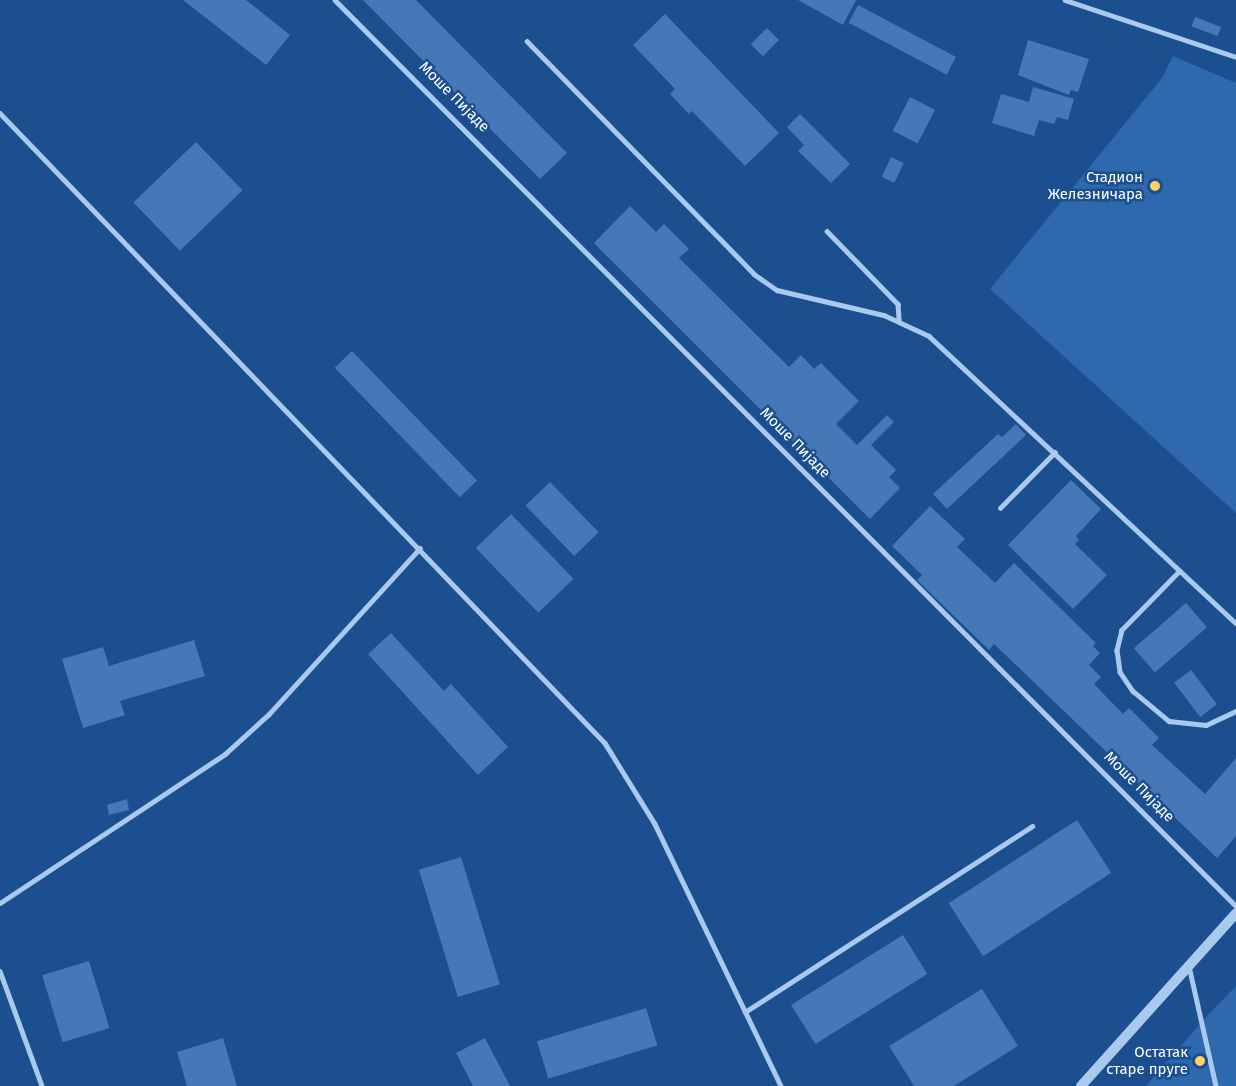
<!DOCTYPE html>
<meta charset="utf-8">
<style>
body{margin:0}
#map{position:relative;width:1236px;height:1086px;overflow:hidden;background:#1b4f8f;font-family:"Fira Sans",sans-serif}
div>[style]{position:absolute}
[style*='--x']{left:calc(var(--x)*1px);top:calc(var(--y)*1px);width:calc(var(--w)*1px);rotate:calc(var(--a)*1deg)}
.green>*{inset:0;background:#2e69ad}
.building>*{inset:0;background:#4478b7;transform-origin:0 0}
.service>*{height:4.5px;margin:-2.25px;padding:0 2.25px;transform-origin:2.25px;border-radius:2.25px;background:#a9c9ee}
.tertiary>*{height:10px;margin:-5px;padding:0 5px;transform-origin:5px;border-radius:5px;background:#a9c9ee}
.dots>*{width:16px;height:16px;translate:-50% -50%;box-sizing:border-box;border:3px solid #1b4f8f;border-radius:50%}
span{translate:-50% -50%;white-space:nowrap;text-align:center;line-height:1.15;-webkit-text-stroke:5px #1b4f8f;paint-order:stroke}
.street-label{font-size:15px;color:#fff}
.poi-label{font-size:15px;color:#fff}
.right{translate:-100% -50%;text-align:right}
</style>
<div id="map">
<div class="green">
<div style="clip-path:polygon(1173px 56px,1236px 83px,1236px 513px,990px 289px,1162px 78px)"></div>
<div style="clip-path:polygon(1236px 986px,1236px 1086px,1146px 1086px,1208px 1015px)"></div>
</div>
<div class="building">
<div style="clip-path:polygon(183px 0,246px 0,290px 35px,266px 65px)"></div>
<div style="clip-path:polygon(363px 0,416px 0,567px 153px,540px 179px)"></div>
<div style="clip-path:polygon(798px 0,856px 0,843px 25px)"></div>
<div style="left:858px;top:5px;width:111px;height:20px;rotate:28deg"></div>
<div style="clip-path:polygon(665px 14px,779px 133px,745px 166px,692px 111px,689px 114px,670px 94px,675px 89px,633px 45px)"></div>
<div style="left:1195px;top:17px;width:28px;height:10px;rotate:21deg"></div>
<div style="left:767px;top:28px;width:17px;height:23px;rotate:45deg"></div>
<div style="clip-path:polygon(1028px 40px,1089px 59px,1078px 92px,1071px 90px,1069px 95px,1018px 75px)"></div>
<div style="clip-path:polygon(1033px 87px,1074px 99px,1068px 120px,1057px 117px,1054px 124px,1039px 120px,1034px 136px,992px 123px,1001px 94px,1029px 102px)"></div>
<div style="left:910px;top:97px;width:28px;height:38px;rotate:27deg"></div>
<div style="clip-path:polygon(800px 114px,850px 164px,831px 183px,798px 151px,804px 145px,787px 127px)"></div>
<div style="left:196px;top:142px;width:67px;height:87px;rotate:46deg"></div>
<div style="left:891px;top:157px;width:14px;height:22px;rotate:25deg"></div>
<div style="clip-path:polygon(630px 206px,656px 232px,664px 224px,689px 249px,679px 258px,789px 367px,801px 355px,814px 369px,821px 363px,859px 401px,836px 424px,857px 445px,887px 415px,894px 422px,871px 445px,896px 470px,889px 477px,900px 488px,870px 519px,594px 243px)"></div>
<div style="left:352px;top:351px;width:180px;height:24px;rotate:46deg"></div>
<div style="clip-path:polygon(1016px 424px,1026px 435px,947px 509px,933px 494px,998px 434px,1002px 437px)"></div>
<div style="clip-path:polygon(1071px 480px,1101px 509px,1076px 536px,1079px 540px,1075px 544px,1107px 575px,1073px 609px,1008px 545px)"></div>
<div style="left:550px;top:482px;width:70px;height:34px;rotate:46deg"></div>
<div style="clip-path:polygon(930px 506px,965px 539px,957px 547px,995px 583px,1014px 563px,1096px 643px,1093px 646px,1100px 653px,1089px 665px,1101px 677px,1094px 684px,1123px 714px,1129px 708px,1159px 738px,1152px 745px,1205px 794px,1236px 758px,1236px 836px,1217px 858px,994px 644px,989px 650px,917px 580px,922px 575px,892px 546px)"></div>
<div style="left:511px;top:514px;width:90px;height:49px;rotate:46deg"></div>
<div style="left:1186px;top:603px;width:32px;height:69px;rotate:49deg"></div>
<div style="clip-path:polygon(391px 633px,444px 691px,451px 684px,508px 747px,478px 775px,368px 654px)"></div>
<div style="clip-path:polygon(194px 640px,205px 676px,120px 701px,125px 715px,83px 728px,62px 659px,103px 647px,109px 666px)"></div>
<div style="left:1191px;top:670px;width:43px;height:21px;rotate:53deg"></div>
<div style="clip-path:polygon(127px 799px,129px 810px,109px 815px,107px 805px)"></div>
<div style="left:1077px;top:820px;width:63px;height:153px;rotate:57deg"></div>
<div style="left:461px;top:857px;width:133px;height:44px;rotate:73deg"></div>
<div style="left:903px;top:935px;width:46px;height:132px;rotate:58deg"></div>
<div style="left:89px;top:961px;width:70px;height:49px;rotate:73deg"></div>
<div style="clip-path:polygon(982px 989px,1018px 1046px,954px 1086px,914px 1086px,889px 1046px)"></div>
<div style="left:646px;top:1008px;width:39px;height:114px;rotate:73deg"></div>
<div style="clip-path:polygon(223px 1038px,237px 1086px,187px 1086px,177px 1052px)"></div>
<div style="clip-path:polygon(485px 1038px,510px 1086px,473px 1086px,456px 1053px)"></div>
</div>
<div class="service">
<div style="--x:335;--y:0;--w:1278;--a:45.16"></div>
<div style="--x:1065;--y:0;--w:180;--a:18.4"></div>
<div style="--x:527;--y:41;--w:325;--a:45.7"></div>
<div style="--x:754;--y:274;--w:28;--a:35"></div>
<div style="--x:777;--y:290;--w:110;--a:13.2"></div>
<div style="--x:884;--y:315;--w:50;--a:25"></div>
<div style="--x:929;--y:336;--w:420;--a:43.1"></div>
<div style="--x:0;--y:113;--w:873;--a:46.16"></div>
<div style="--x:605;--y:743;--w:95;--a:58.3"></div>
<div style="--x:655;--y:824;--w:291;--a:64.3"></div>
<div style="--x:827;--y:231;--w:102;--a:45.8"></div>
<div style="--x:898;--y:304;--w:16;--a:86"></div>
<div style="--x:1000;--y:508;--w:78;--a:-45.5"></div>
<div style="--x:1180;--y:571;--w:83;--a:134.5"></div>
<div style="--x:1122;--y:630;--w:21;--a:104"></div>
<div style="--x:1117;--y:650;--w:22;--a:82"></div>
<div style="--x:1120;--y:672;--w:23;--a:56"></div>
<div style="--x:1133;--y:691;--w:47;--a:39.8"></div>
<div style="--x:1169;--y:721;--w:37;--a:6"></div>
<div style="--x:1206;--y:725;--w:33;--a:-25"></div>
<div style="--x:0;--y:903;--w:270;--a:-33.5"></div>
<div style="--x:225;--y:754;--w:59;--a:-42.3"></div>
<div style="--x:269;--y:714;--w:224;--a:-47.7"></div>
<div style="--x:1189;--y:966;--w:123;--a:77.3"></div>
<div style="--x:0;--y:971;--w:122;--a:69.9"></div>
<div style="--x:745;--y:1012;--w:342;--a:-32.9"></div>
</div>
<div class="tertiary">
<div style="--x:1081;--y:1086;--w:232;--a:-48.1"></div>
</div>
<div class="dots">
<div style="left:1155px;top:186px;background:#ffd166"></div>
<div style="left:1200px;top:1061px;background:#ffd166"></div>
</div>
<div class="street-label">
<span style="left:454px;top:97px;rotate:45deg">Моше Пијаде</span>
<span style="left:795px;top:443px;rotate:45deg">Моше Пијаде</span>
<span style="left:1139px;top:787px;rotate:45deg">Моше Пијаде</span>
</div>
<div class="poi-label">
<span class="right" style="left:1143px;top:186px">Стадион<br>Железничара</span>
<span class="right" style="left:1188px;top:1061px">Остатак<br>старе пруге</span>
</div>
</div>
